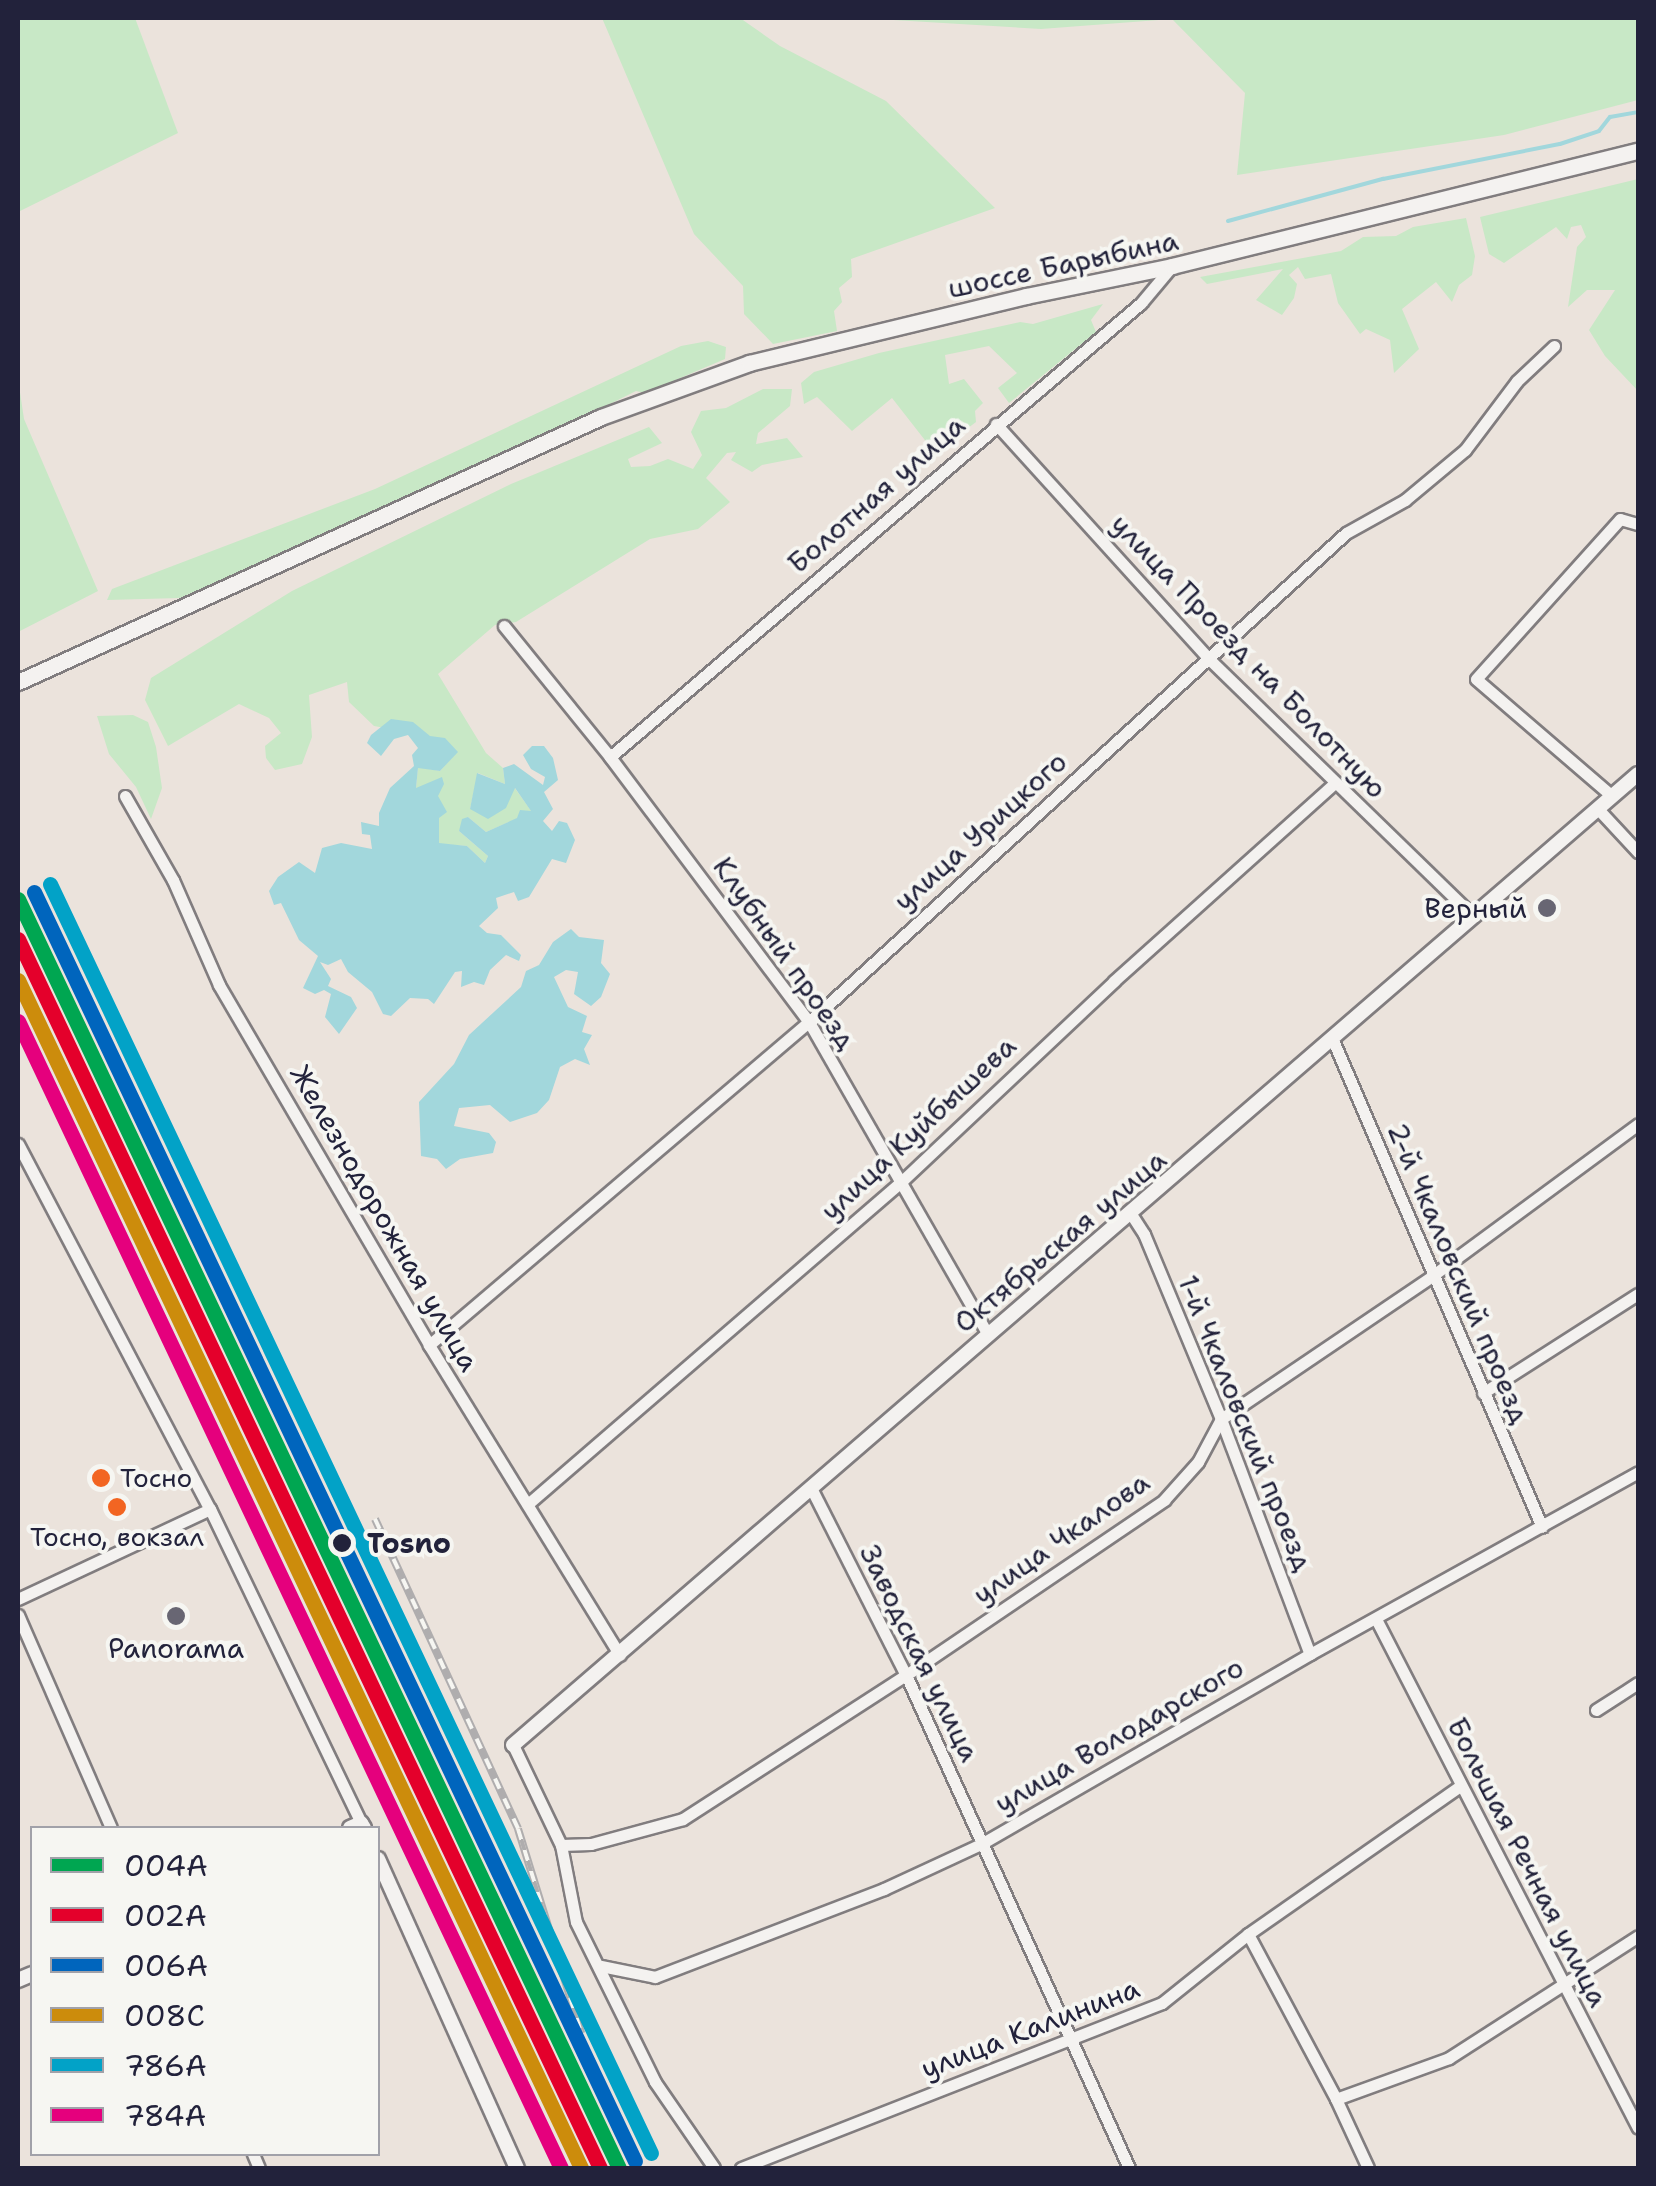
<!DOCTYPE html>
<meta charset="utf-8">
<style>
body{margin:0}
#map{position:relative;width:1656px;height:2186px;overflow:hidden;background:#ebe3dc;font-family:"Shantell Sans",sans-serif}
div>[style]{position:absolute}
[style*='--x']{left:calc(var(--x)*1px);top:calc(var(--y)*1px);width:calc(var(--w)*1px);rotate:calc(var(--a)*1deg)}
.green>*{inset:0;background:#c8e8c6}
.water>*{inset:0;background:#a2d7dc}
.stream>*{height:4px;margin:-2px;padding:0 2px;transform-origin:2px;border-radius:2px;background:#a2d7dc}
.roads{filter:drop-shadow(2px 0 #817d7f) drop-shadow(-2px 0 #817d7f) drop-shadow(0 2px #817d7f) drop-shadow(0 -2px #817d7f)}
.minor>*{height:11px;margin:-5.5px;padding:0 5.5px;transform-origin:5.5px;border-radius:5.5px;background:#f4f2f0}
.tertiary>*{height:14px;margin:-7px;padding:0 7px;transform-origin:7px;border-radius:7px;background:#f4f2f0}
.secondary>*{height:15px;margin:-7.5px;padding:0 7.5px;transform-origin:7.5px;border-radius:7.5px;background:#f4f2f0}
.rail>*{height:8px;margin-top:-4px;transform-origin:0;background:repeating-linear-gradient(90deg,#f6f6f2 0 11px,#afadae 0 22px);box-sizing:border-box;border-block:2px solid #afadae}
.rail-1>*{height:15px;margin:-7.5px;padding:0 7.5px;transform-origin:7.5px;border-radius:7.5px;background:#00a651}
.rail-2>*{height:15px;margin:-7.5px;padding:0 7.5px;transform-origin:7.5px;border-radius:7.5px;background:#e4002b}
.rail-3>*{height:15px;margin:-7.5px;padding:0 7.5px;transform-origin:7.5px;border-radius:7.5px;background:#0065bd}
.rail-4>*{height:15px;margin:-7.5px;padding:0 7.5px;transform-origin:7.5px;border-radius:7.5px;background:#cc8c0c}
.rail-5>*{height:15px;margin:-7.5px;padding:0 7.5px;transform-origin:7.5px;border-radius:7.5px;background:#02a2c7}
.rail-6>*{height:15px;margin:-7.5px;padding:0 7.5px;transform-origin:7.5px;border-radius:7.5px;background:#e5007d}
.dots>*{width:28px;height:28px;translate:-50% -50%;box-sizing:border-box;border:5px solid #f6f6f2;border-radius:50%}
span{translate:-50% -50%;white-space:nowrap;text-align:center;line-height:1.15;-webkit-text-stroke:8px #f6f6f2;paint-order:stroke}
.bus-label{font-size:26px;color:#22223b}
.left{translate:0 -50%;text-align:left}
.street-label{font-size:28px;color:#22223b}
.poi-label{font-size:28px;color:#22223b}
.right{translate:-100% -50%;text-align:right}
.stop-label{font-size:28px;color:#22223b;font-weight:700}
.frame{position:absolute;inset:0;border:20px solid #22223b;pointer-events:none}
.legend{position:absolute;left:30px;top:1826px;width:350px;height:330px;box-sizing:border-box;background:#f6f6f2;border:2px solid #a1a1a9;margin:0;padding:12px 18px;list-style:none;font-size:30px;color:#22223b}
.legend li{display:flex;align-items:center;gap:20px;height:50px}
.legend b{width:50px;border:2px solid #a1a1a9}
</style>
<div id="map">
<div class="green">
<div style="clip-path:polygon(18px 18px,135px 18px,178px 133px,18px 212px)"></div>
<div style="clip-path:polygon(602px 18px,740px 18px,780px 46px,886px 101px,995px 208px,851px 259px,852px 277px,839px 288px,842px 302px,834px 311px,837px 331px,773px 344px,744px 314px,743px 286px,694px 234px)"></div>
<div style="clip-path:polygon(860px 18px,1638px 18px,1638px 100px,1504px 135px,1237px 175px,1245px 93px,1172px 19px,1041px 29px)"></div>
<div style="clip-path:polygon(1638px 179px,1638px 391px,1605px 356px,1589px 330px,1615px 290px,1587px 290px,1568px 307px,1577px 247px,1586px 237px,1581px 225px,1571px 227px,1567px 239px,1556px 227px,1504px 263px,1489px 254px,1480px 217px)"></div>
<div style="clip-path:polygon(1466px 218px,1475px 256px,1472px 275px,1459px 285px,1452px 302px,1436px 282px,1402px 309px,1419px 349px,1394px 373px,1390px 340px,1366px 329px,1360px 334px,1338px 303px,1331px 274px,1305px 279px,1298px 267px,1289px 275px,1297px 284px,1294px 298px,1282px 315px,1256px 300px,1283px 269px,1207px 284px,1200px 277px,1341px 251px,1363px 237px,1396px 236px,1413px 227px)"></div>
<div style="clip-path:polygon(1103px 304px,1091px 320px,1096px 332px,1009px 403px,998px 388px,1017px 373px,989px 346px,945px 355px,949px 384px,964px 379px,983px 403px,975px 411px,976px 422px,935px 453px,892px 398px,852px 431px,817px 397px,804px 404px,801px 383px,814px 372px,879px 353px,1020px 322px,1033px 324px)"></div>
<div style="clip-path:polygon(708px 341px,726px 347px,725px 359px,645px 393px,636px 391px,504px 457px,180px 598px,107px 600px,112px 589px,375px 489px,681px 346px)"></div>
<div style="clip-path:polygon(18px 379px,24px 419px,98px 591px,18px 632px)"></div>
<div style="clip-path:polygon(763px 389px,792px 389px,790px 406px,758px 433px,756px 444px,787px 438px,803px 457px,762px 465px,752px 472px,731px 460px,736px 452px,727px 453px,706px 478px,730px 502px,698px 529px,650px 539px,516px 622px,495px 625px,438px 674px,486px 753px,503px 768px,505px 784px,478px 773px,470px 809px,514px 787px,532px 812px,486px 832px,468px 817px,459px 831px,488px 856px,485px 863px,467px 846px,439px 844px,439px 817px,416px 788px,418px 767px,440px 771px,457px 752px,429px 736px,374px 726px,349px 702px,347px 682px,309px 695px,312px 737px,302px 764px,275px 770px,266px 758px,265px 746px,281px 733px,269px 718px,239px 704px,168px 746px,145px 700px,151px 678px,292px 591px,511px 484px,649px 427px,662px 443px,628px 459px,631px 467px,650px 466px,668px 459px,693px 469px,702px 455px,691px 432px,701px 411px,726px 408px)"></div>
<div style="clip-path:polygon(133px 715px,148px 722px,156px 747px,162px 788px,151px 819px,136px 787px,109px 754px,97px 716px)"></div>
</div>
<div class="water">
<div style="clip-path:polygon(391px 719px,413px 722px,430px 736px,445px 738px,458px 752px,440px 771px,418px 768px,416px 788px,442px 777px,444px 784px,438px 796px,447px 812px,439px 818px,439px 843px,467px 846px,485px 863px,488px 856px,459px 831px,462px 819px,468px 817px,486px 832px,517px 818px,520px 810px,531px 811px,515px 788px,506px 808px,488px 819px,470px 809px,477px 773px,505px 784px,503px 768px,514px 764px,543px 785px,545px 777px,531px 769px,523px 755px,532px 746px,544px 746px,553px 758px,558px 780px,544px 792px,553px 809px,543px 821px,552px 831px,559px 821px,567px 823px,575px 840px,566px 863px,552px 859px,529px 897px,518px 901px,514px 892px,496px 898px,498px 908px,479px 926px,487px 933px,501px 935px,521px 955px,519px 961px,506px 955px,490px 970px,484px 985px,474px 982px,461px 987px,462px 971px,455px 972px,434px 1004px,428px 999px,410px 998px,391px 1016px,383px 1014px,372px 992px,348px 972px,341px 959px,328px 965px,320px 962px,331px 979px,328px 986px,351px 997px,357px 1008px,339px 1034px,325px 1017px,331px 994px,324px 990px,315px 994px,303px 988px,318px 956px,299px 940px,281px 903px,274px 905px,269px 891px,278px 877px,299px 862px,315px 873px,322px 848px,341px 843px,372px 849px,370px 835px,362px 834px,361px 822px,379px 826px,379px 813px,390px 788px,414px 766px,412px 755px,418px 748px,408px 735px,394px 739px,381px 756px,367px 743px,371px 735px)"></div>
<div style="clip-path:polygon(571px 929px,579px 937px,604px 940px,601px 963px,610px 974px,601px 997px,591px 1006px,574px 994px,578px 972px,566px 970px,554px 977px,568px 1007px,587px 1016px,582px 1032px,592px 1035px,584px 1049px,590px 1065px,575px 1059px,560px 1067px,549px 1100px,537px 1113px,510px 1122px,490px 1105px,459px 1108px,454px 1126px,489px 1133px,496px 1142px,493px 1153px,460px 1159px,446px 1169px,437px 1159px,421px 1156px,419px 1102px,454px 1064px,469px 1035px,521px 987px,526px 971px,539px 965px,553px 942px)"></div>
</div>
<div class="stream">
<div style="--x:1228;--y:221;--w:161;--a:-15.2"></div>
<div style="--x:1383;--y:179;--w:180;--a:-11.2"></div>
<div style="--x:1560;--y:144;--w:41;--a:-18.4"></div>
<div style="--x:1599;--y:131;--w:18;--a:-52"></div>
<div style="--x:1610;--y:117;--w:28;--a:-10"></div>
</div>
<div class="roads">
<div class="minor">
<div style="--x:996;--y:424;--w:319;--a:47.8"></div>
<div style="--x:1210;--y:660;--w:367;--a:44.2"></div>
<div style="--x:504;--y:626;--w:169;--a:51"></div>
<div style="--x:610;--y:757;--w:331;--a:53.1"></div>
<div style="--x:809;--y:1022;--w:360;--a:60.2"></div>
<div style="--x:610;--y:757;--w:699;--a:-40.53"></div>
<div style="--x:1141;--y:303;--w:48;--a:-50"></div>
<div style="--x:125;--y:796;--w:97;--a:60.3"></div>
<div style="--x:173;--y:880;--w:115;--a:66.3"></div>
<div style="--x:219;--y:985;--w:417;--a:59.7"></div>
<div style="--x:429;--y:1345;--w:364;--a:58.4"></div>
<div style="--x:1612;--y:796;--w:179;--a:-139.3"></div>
<div style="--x:1476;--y:679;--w:215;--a:-48"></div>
<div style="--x:1620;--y:519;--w:19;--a:16"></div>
<div style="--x:1598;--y:809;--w:59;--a:47.1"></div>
<div style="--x:1332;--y:1038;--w:532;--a:66.76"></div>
<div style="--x:18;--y:1144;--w:412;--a:62.3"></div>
<div style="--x:210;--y:1509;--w:348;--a:64.3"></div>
<div style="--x:1131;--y:1214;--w:24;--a:57"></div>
<div style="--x:1144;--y:1234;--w:200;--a:67.4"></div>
<div style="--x:1221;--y:1419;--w:251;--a:69.3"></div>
<div style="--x:429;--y:1345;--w:499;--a:-40.4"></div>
<div style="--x:809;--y:1022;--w:726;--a:-42.32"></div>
<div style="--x:1346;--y:533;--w:68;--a:-29.2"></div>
<div style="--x:1405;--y:500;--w:78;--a:-39.8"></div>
<div style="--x:1465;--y:450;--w:86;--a:-53"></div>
<div style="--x:1517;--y:381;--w:51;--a:-43.4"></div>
<div style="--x:1483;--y:1393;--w:184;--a:-32.6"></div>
<div style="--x:811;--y:1488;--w:210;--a:63.1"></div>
<div style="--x:906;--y:1675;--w:541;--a:65.66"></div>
<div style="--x:529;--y:1503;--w:493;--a:-40.8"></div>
<div style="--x:902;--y:1181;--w:291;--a:-43.3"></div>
<div style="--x:1114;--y:981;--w:297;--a:-41.9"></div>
<div style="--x:18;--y:1599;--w:212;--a:-25.1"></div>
<div style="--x:18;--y:1615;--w:232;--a:66.4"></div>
<div style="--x:1376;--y:1619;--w:572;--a:62.76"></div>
<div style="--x:1596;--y:1710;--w:50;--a:-32.7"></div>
<div style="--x:513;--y:1745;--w:111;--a:64.4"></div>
<div style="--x:561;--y:1845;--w:78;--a:79"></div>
<div style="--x:576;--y:1922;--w:178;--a:63.7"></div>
<div style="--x:655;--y:2082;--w:104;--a:55.5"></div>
<div style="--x:561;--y:1845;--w:30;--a:-2"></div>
<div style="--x:591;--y:1844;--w:95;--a:-15.2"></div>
<div style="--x:683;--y:1819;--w:265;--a:-32.9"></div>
<div style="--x:906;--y:1675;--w:312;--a:-34.1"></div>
<div style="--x:1164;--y:1500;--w:51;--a:-48.2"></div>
<div style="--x:1198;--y:1462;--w:49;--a:-61.9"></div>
<div style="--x:1221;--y:1419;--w:255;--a:-34.1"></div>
<div style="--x:1432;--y:1276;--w:256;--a:-36.4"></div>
<div style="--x:1248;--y:1934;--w:187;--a:61.9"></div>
<div style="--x:1336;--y:2099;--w:76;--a:65.1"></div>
<div style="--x:601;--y:1966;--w:55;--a:11.5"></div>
<div style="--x:655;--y:1977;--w:245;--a:-21"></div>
<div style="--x:884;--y:1889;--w:107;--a:-24.9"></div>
<div style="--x:981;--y:1844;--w:380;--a:-30"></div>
<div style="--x:1310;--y:1654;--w:375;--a:-29"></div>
<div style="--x:1336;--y:2099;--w:120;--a:-19.9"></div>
<div style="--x:1449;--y:2058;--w:225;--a:-32.8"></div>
<div style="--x:253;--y:2154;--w:15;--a:67"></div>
<div style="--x:741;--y:2168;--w:452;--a:-21.4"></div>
<div style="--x:1162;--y:2003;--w:110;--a:-38.7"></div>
<div style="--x:1248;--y:1934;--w:257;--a:-34.9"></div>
</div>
<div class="tertiary">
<div style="--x:513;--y:1745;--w:1486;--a:-40.8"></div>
<div style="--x:350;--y:1828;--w:12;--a:-24"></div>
<div style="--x:361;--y:1823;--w:6;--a:59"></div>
<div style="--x:378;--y:1859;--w:339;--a:65.8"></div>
<div style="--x:18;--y:1980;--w:15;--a:-23"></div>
</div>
<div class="secondary">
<div style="--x:18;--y:682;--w:640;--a:-24.44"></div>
<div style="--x:601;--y:417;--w:158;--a:-20"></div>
<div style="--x:749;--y:363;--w:285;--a:-13.6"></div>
<div style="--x:1026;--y:296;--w:149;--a:-11.6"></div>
<div style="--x:1172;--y:266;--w:480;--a:-13.9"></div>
</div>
</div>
<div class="rail">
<div style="--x:375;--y:1519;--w:341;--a:65.2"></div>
<div style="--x:518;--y:1829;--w:214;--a:72.8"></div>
</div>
<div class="rail-1">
<div style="--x:18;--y:899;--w:1404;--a:64.66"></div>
</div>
<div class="rail-2">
<div style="--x:18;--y:939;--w:1360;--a:64.66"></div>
</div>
<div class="rail-3">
<div style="--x:34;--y:892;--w:1404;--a:64.66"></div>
</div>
<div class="rail-4">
<div style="--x:18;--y:980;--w:1315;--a:64.64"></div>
</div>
<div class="rail-5">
<div style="--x:50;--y:884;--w:1404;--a:64.66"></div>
</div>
<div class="rail-6">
<div style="--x:18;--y:1021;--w:1269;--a:64.67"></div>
</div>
<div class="dots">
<div style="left:1547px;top:908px;background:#686673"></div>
<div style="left:101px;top:1478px;background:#f26522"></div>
<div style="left:117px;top:1507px;background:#f26522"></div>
<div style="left:342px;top:1543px;background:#22223b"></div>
<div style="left:176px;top:1616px;background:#686673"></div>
</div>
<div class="bus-label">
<span class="left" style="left:120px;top:1478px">Тосно</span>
<span style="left:117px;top:1537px">Тосно, вокзал</span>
</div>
<div class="street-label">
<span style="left:1063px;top:264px;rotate:-12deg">шоссе Барыбина</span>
<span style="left:876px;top:494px;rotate:-41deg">Болотная улица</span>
<span style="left:1249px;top:656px;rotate:46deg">улица Проезд на Болотную</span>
<span style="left:980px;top:831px;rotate:-42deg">улица Урицкого</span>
<span style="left:785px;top:953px;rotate:55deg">Клубный проезд</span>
<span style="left:918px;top:1128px;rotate:-43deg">улица Куйбышева</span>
<span style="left:385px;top:1218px;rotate:60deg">Железнодорожная улица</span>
<span style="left:1060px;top:1241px;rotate:-40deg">Октябрьская улица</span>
<span style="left:1459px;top:1273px;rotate:67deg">2-й Чкаловский проезд</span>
<span style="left:1246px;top:1423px;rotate:68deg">1-й Чкаловский проезд</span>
<span style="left:1061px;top:1538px;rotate:-35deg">улица Чкалова</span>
<span style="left:920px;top:1653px;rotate:64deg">Заводская улица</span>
<span style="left:1119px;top:1735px;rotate:-30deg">улица Володарского</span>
<span style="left:1528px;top:1862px;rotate:63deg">Большая Речная улица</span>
<span style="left:1030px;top:2028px;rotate:-21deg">улица Калинина</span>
</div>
<div class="poi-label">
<span class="right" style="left:1527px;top:908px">Верный</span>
<span style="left:176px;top:1648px">Panorama</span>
</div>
<div class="stop-label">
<span class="left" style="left:367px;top:1543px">Tosno</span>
</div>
<div class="frame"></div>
<ul class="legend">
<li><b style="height:12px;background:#00a651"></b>004А</li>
<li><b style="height:12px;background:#e4002b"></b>002А</li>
<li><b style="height:12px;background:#0065bd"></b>006А</li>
<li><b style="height:12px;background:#cc8c0c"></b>008С</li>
<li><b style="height:12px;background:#02a2c7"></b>786А</li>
<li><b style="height:12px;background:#e5007d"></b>784А</li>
</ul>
</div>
